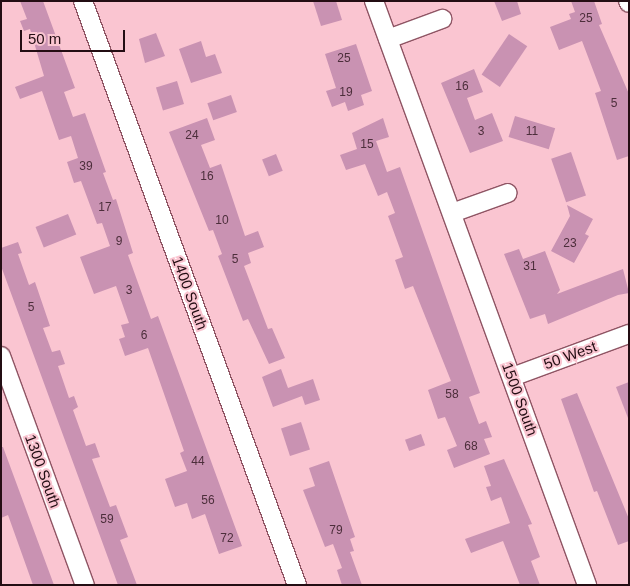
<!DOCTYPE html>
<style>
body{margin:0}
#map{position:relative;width:630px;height:586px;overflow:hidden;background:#fac5d1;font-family:Helvetica,sans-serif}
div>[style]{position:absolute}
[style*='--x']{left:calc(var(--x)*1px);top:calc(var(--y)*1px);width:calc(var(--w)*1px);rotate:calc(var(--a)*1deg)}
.building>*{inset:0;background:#c992b2;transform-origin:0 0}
.roads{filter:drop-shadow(1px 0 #8f5564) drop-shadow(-1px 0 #8f5564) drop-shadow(0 1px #8f5564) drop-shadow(0 -1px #8f5564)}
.minor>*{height:18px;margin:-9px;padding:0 9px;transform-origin:9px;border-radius:9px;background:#fff}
span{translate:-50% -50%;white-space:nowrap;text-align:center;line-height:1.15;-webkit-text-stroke:4px #fac5d1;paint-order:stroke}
.number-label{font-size:12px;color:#4c2e3b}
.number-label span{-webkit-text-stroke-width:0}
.street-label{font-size:15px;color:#230d13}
.frame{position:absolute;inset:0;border:2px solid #230d13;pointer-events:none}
.scale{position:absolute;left:20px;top:30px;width:105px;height:22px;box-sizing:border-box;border:2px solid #230d13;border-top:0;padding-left:6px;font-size:15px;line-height:18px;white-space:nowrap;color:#230d13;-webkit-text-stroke:4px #fac5d1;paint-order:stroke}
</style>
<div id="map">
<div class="building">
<div style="clip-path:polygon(20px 1px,43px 1px,75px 88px,64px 92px,73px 117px,85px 113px,106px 172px,103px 173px,113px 200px,116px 199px,133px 253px,128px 255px,151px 319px,158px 316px,242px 546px,219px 554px,205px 514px,192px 519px,187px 503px,175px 507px,165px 479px,187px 471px,180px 453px,184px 451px,148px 348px,125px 356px,119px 339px,125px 337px,121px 325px,129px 323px,116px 286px,94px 294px,80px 257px,110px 246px,102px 223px,97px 224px,81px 181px,74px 183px,67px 162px,78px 158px,71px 136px,59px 140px,42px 91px,20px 99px,15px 87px,44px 76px,30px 29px,24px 31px,20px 21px,27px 19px)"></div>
<div style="clip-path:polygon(313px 1px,336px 1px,342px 20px,321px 26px)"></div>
<div style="clip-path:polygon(494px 1px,517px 1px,521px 14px,502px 21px)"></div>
<div style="clip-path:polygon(571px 1px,594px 1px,602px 24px,599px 25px,629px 94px,629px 156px,617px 160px,595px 93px,601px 91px,582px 41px,559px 50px,550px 27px,571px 19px,569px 14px,575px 12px)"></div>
<div style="clip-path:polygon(156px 33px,165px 56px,145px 63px,139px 39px)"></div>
<div style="left:509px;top:34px;width:22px;height:49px;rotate:34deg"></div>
<div style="clip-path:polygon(201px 41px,206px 57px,215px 54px,222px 73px,191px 83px,179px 49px)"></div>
<div style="clip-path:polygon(356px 44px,372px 91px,361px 95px,364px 105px,348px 111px,345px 102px,332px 107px,326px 91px,336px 88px,325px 54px)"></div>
<div style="clip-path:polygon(474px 69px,483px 92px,467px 98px,475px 120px,492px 113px,503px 141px,470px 153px,441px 83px)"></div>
<div style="left:177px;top:81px;width:24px;height:22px;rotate:73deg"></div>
<div style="left:231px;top:95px;width:18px;height:25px;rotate:71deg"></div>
<div style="left:515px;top:116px;width:42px;height:22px;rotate:17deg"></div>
<div style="clip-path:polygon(207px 118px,215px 140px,201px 145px,210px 168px,221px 164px,245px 236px,258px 231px,264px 247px,248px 253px,251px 263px,244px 266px,268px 329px,272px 328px,285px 358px,269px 364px,248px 319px,243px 321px,218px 256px,222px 254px,213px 230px,209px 231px,169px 132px)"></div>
<div style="clip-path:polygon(383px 118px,389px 137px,376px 141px,387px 172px,400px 167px,480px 393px,469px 397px,479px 424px,486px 421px,492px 437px,484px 439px,490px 454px,454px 468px,447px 450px,457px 446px,445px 417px,438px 419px,428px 390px,451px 381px,413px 286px,405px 289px,395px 260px,403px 257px,388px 216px,395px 213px,387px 192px,378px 196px,365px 164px,346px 170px,340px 155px,357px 149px,352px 133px)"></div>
<div style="left:571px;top:152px;width:46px;height:21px;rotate:71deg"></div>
<div style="left:276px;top:154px;width:18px;height:15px;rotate:68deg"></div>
<div style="clip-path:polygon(567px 205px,593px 219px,585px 234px,589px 236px,574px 263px,551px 251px,570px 216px)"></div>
<div style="left:68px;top:214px;width:22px;height:35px;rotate:68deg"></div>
<div style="clip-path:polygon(18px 242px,22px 253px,18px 254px,29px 285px,35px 282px,50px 326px,43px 328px,52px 352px,60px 350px,65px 364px,58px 366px,69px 398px,74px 396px,78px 407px,73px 410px,86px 446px,95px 443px,100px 457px,92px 459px,110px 507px,116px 505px,128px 537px,120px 540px,137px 585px,118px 585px,1px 266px,1px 248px)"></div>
<div style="clip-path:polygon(519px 249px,523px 259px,545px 251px,560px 290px,557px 294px,623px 269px,629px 293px,618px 295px,548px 324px,545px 314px,530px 319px,504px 254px)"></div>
<div style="clip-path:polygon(281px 369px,288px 388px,313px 379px,320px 400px,305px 405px,302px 396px,273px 407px,262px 377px)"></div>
<div style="clip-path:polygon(629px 382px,629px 418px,628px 418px,616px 387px)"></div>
<div style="clip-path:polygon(577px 393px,629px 519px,629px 541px,618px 545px,597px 491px,594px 492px,561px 399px)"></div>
<div style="left:301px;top:422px;width:29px;height:21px;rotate:72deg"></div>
<div style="left:421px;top:434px;width:12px;height:17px;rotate:70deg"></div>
<div style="clip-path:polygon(1px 447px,3px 447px,54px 585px,33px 585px,8px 515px,1px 518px)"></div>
<div style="clip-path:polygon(504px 459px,532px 524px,528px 525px,540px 557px,531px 561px,540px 585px,520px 585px,503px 541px,471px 553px,465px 539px,510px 523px,501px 497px,491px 501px,486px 487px,491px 486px,484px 466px)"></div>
<div style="clip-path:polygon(329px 461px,355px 537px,350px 539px,354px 551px,350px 552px,362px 585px,342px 585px,337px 570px,342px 568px,333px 544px,325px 547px,303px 490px,315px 486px,309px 468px)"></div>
</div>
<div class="roads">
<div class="minor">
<div style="--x:83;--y:1;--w:622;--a:69.88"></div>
<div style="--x:374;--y:1;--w:622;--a:69.96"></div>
<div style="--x:628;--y:1;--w:2;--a:63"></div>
<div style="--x:388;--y:39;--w:58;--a:-20.3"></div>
<div style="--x:452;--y:213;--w:59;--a:-19.7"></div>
<div style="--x:1;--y:356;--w:244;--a:69.9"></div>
<div style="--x:512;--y:377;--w:125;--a:-20.2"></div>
</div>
</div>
<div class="number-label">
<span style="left:586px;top:19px">25</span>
<span style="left:344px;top:59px">25</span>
<span style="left:462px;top:87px">16</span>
<span style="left:346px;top:93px">19</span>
<span style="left:614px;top:104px">5</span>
<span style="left:481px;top:132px">3</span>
<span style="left:532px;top:132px">11</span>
<span style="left:192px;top:136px">24</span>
<span style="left:367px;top:145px">15</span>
<span style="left:86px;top:167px">39</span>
<span style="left:207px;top:177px">16</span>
<span style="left:105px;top:208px">17</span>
<span style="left:222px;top:221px">10</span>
<span style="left:119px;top:242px">9</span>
<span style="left:570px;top:244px">23</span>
<span style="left:235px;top:260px">5</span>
<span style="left:530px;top:267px">31</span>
<span style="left:129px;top:291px">3</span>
<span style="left:31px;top:308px">5</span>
<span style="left:144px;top:336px">6</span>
<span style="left:452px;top:395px">58</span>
<span style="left:471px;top:447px">68</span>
<span style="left:198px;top:462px">44</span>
<span style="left:208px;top:501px">56</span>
<span style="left:107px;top:520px">59</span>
<span style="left:336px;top:531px">79</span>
<span style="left:227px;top:539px">72</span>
</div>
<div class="street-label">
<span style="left:190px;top:293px;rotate:70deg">1400 South</span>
<span style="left:570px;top:355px;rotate:-20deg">50 West</span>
<span style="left:520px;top:399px;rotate:70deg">1500 South</span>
<span style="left:43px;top:471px;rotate:70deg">1300 South</span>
</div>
<div class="frame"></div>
<div class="scale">50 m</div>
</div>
